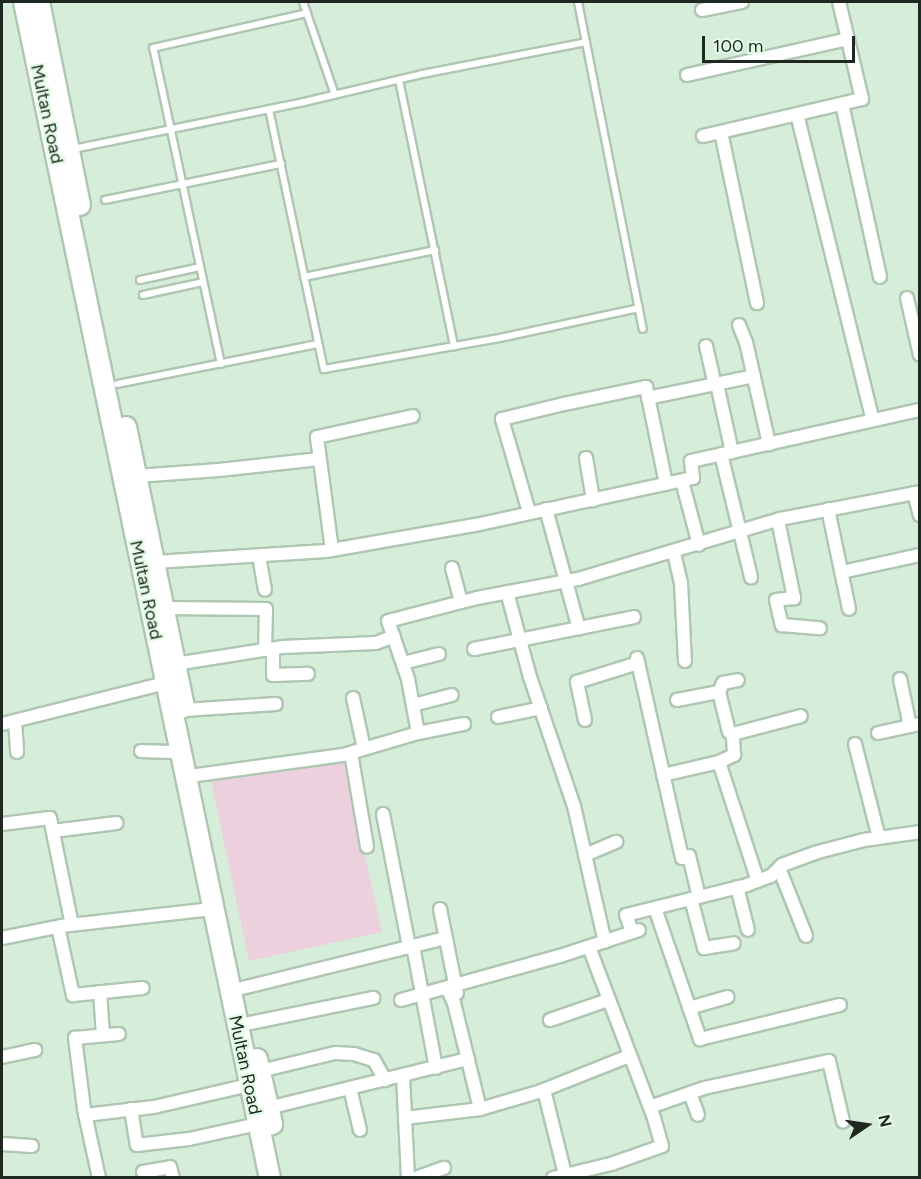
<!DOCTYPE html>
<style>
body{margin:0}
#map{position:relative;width:921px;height:1179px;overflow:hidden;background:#d6eed9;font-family:Figtree,sans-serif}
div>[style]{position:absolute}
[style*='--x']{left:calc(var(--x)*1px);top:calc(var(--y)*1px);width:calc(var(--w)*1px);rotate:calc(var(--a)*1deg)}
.green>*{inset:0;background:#ecd0de}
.roads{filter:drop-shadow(2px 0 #afc6b2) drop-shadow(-2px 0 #afc6b2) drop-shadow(0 2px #afc6b2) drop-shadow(0 -2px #afc6b2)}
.lane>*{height:6px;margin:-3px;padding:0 3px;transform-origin:3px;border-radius:3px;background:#fff}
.street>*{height:12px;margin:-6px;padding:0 6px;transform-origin:6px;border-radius:6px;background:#fff}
.primary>*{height:20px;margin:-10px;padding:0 10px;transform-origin:10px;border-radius:10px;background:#fff}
span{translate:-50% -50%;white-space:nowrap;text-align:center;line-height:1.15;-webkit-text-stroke:4.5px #e3fbe6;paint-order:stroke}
.street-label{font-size:18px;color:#1f2821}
.frame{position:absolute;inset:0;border:3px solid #1f2821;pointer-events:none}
.north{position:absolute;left:837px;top:1095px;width:60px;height:60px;-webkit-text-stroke:4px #e3fbe6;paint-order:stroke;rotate:77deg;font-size:16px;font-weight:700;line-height:24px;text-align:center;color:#1f2821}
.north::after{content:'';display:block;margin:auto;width:21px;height:27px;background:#1f2821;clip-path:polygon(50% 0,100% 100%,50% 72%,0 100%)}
.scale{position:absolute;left:702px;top:36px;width:153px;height:27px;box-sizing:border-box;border:3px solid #1f2821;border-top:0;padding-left:8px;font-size:18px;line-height:21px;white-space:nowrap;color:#1f2821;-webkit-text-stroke:4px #e3fbe6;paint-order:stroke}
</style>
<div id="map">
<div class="green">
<div style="clip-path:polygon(347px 757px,360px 834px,382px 932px,249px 961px,210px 776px)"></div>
</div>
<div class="roads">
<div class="lane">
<div style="--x:303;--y:2;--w:98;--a:71"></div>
<div style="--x:578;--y:2;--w:333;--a:78.8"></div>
<div style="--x:399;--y:80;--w:272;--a:78.3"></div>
<div style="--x:269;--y:109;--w:266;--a:78.1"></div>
<div style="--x:324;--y:369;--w:174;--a:-10"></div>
<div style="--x:495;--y:339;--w:147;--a:-12.1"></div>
<div style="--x:73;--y:149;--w:236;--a:-11.5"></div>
<div style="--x:304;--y:102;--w:121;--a:-13.3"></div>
<div style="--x:422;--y:74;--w:167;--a:-11"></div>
<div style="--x:105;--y:200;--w:180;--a:-11.6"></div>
<div style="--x:304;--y:277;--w:134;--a:-11.6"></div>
<div style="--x:140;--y:280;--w:61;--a:-12.2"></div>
<div style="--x:143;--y:295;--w:61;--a:-12.2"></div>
<div style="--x:221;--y:364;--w:323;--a:-102.1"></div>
<div style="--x:153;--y:48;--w:158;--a:-12.8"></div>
<div style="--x:117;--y:384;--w:205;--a:-11.3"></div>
</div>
<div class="street">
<div style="--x:702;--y:10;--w:41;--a:-11.3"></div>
<div style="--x:687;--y:75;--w:165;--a:-12.6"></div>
<div style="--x:842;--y:104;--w:177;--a:77.6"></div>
<div style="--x:797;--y:114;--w:315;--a:76.1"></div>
<div style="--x:721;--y:132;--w:175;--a:78.1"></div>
<div style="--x:703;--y:136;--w:163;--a:-13.1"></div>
<div style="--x:862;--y:99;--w:100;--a:-103.3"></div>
<div style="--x:907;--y:298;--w:58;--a:77.2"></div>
<div style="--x:739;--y:325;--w:18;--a:68"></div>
<div style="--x:746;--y:342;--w:105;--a:77.3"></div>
<div style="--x:706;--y:346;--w:39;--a:77"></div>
<div style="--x:717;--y:384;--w:70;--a:77.6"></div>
<div style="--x:648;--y:398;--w:108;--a:-11.7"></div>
<div style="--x:721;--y:454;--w:127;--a:76.3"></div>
<div style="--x:586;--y:458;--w:43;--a:80.5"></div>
<div style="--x:136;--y:476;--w:83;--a:-4.1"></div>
<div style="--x:219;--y:470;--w:101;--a:-6.3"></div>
<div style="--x:682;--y:481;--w:66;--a:75.1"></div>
<div style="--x:914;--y:493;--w:23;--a:75"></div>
<div style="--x:546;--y:509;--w:124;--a:74.6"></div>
<div style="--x:828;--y:509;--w:102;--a:78.1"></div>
<div style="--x:529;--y:512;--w:97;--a:-106.2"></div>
<div style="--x:502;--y:419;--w:64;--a:-13.6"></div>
<div style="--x:564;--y:404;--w:84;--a:-11.7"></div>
<div style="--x:646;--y:387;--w:99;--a:78.3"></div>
<div style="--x:778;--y:520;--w:80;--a:78.4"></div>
<div style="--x:794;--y:598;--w:18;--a:174"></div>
<div style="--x:776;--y:600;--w:26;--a:77"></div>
<div style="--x:782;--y:625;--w:38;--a:5"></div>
<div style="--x:332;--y:550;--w:114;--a:-97.6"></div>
<div style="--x:317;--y:437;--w:98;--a:-12.3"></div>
<div style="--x:674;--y:553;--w:31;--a:77"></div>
<div style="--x:681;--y:583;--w:78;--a:87.1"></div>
<div style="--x:259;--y:556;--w:34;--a:80"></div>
<div style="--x:155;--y:562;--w:171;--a:-3.7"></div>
<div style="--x:326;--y:551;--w:156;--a:-9.9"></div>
<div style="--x:480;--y:524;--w:218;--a:-12.2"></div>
<div style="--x:693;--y:478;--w:17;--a:-97"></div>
<div style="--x:691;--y:461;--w:235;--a:-12.6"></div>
<div style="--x:452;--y:568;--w:35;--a:75"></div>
<div style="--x:842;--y:572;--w:80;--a:-12.3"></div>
<div style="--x:507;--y:592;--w:88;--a:74.9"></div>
<div style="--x:530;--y:677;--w:136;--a:71.2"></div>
<div style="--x:574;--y:806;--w:139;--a:77.2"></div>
<div style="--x:164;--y:608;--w:102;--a:0.6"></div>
<div style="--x:266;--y:609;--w:41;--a:91.4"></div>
<div style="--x:273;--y:649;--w:26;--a:90"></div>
<div style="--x:273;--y:675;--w:35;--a:-2"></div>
<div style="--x:474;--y:649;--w:163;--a:-11.3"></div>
<div style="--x:637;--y:658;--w:205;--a:77.3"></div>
<div style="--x:682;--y:858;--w:7;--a:-16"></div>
<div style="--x:689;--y:856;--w:42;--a:76.3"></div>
<div style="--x:403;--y:663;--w:37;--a:-14"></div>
<div style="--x:175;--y:664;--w:108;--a:-9"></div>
<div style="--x:282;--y:647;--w:94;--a:-2.4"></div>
<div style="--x:376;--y:643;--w:19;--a:-21"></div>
<div style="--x:900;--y:679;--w:48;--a:78"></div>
<div style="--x:353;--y:698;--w:52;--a:77.8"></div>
<div style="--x:677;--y:700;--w:43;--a:-10.8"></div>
<div style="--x:719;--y:692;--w:10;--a:-66"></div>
<div style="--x:723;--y:683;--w:15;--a:-11"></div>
<div style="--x:413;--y:705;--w:40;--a:-14.4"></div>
<div style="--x:184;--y:710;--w:92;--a:-3.7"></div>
<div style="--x:498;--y:717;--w:44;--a:-11.8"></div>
<div style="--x:585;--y:720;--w:39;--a:-102"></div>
<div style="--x:577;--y:682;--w:64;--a:-17.3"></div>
<div style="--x:15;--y:721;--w:31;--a:86"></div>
<div style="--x:2;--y:724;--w:168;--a:-14.1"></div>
<div style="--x:418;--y:733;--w:55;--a:-100.5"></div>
<div style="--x:408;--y:679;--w:61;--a:-109"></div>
<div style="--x:388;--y:621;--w:92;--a:-14.5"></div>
<div style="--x:477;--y:598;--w:103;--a:-10.7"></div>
<div style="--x:578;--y:579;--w:211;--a:-16.5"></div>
<div style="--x:780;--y:519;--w:143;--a:-10.9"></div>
<div style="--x:878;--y:733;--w:43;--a:-12.1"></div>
<div style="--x:733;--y:734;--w:70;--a:-14.8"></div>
<div style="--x:855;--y:744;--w:97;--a:75.7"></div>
<div style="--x:141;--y:751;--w:38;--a:2"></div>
<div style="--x:351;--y:753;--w:95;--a:80.3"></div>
<div style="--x:719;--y:762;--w:125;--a:71.9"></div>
<div style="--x:197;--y:775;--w:147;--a:-7.8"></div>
<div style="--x:343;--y:755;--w:78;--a:-16.3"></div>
<div style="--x:418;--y:733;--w:47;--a:-11.1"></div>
<div style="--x:663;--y:775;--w:57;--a:-13.1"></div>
<div style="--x:719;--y:762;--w:17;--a:-25"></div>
<div style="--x:734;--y:755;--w:21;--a:-93"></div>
<div style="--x:733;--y:734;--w:4;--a:-153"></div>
<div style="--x:729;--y:732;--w:41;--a:-104"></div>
<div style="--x:383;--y:814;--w:136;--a:78.9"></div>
<div style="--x:2;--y:824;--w:48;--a:-7.1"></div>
<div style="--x:50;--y:818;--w:109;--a:78.4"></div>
<div style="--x:53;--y:831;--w:64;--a:-7.2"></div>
<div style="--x:585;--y:855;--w:34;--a:-23"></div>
<div style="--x:779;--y:868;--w:73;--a:68.3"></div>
<div style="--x:737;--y:887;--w:44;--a:75.7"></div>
<div style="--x:691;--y:899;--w:51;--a:75.1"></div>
<div style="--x:704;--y:948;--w:30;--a:-9"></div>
<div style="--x:655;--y:908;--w:139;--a:71"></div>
<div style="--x:700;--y:1039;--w:144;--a:-13.7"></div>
<div style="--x:440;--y:909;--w:86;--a:78.6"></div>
<div style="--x:58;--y:927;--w:70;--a:77.6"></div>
<div style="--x:73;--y:995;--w:70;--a:-5.7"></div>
<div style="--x:632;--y:932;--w:18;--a:-109"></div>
<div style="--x:626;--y:915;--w:125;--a:-13.9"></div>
<div style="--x:747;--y:885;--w:26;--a:-21"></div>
<div style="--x:771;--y:876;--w:16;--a:-45"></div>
<div style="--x:782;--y:865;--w:38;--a:-20"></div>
<div style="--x:818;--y:852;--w:48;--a:-14.6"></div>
<div style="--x:864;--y:840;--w:57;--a:-8.1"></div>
<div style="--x:2;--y:938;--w:60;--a:-11.5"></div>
<div style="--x:61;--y:926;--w:152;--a:-6.4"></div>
<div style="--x:413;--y:946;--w:124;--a:79.3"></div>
<div style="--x:242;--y:988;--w:210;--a:-13.8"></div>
<div style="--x:447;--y:988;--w:17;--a:65"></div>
<div style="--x:454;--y:1003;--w:109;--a:76.2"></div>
<div style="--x:100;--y:992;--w:43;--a:86"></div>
<div style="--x:401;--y:1000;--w:165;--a:-15.5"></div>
<div style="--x:560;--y:956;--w:83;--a:-18.2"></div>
<div style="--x:689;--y:1008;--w:40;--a:-16"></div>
<div style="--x:550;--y:1020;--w:61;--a:-19"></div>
<div style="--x:250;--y:1023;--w:126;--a:-11.5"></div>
<div style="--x:2;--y:1057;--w:34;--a:-12"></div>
<div style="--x:260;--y:1071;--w:77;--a:-13.5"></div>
<div style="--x:335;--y:1053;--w:19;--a:3"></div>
<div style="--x:354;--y:1054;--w:21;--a:17"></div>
<div style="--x:374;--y:1060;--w:23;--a:61"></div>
<div style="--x:403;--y:1076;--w:102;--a:87.2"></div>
<div style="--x:350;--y:1088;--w:43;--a:76.6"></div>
<div style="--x:544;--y:1090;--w:87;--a:76"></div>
<div style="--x:690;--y:1093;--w:23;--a:70"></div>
<div style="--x:650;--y:1107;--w:57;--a:-19.4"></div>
<div style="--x:704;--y:1088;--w:128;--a:-12.2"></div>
<div style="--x:829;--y:1061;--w:62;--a:76.9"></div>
<div style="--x:268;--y:1108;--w:206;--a:-13.8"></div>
<div style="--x:131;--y:1109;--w:36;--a:81"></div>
<div style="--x:137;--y:1145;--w:52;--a:-6.6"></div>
<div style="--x:189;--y:1139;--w:71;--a:-12.3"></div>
<div style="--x:85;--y:1115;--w:69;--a:-6.6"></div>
<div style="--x:154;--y:1107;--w:98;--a:-13"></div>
<div style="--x:405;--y:1118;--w:76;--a:-6.8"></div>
<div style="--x:480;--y:1109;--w:64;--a:-16.4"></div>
<div style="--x:541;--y:1091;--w:95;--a:-21.7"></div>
<div style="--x:2;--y:1144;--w:30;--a:4"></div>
<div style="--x:143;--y:1172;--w:27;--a:-10"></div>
<div style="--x:170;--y:1167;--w:11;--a:75"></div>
<div style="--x:99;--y:1178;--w:71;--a:-102.3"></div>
<div style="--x:84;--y:1109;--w:72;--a:-97.2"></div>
<div style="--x:75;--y:1038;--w:44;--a:-5.2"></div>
<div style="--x:416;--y:1178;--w:30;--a:-20"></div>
<div style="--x:553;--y:1178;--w:60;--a:-13.6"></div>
<div style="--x:611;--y:1164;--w:54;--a:-19.4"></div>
<div style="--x:662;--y:1146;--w:29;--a:-106"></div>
<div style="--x:654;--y:1118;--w:183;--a:-110.8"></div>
</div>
<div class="primary">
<div style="--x:24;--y:2;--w:1201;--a:78.19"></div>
<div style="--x:39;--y:2;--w:207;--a:78.6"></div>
<div style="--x:126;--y:427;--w:286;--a:78.3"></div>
<div style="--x:257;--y:1059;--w:67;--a:77"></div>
</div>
</div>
<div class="street-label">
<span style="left:47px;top:114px;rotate:78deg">Multan Road</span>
<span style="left:146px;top:590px;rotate:78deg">Multan Road</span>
<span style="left:245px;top:1065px;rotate:78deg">Multan Road</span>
</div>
<div class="frame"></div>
<div class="north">N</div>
<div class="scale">100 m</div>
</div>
